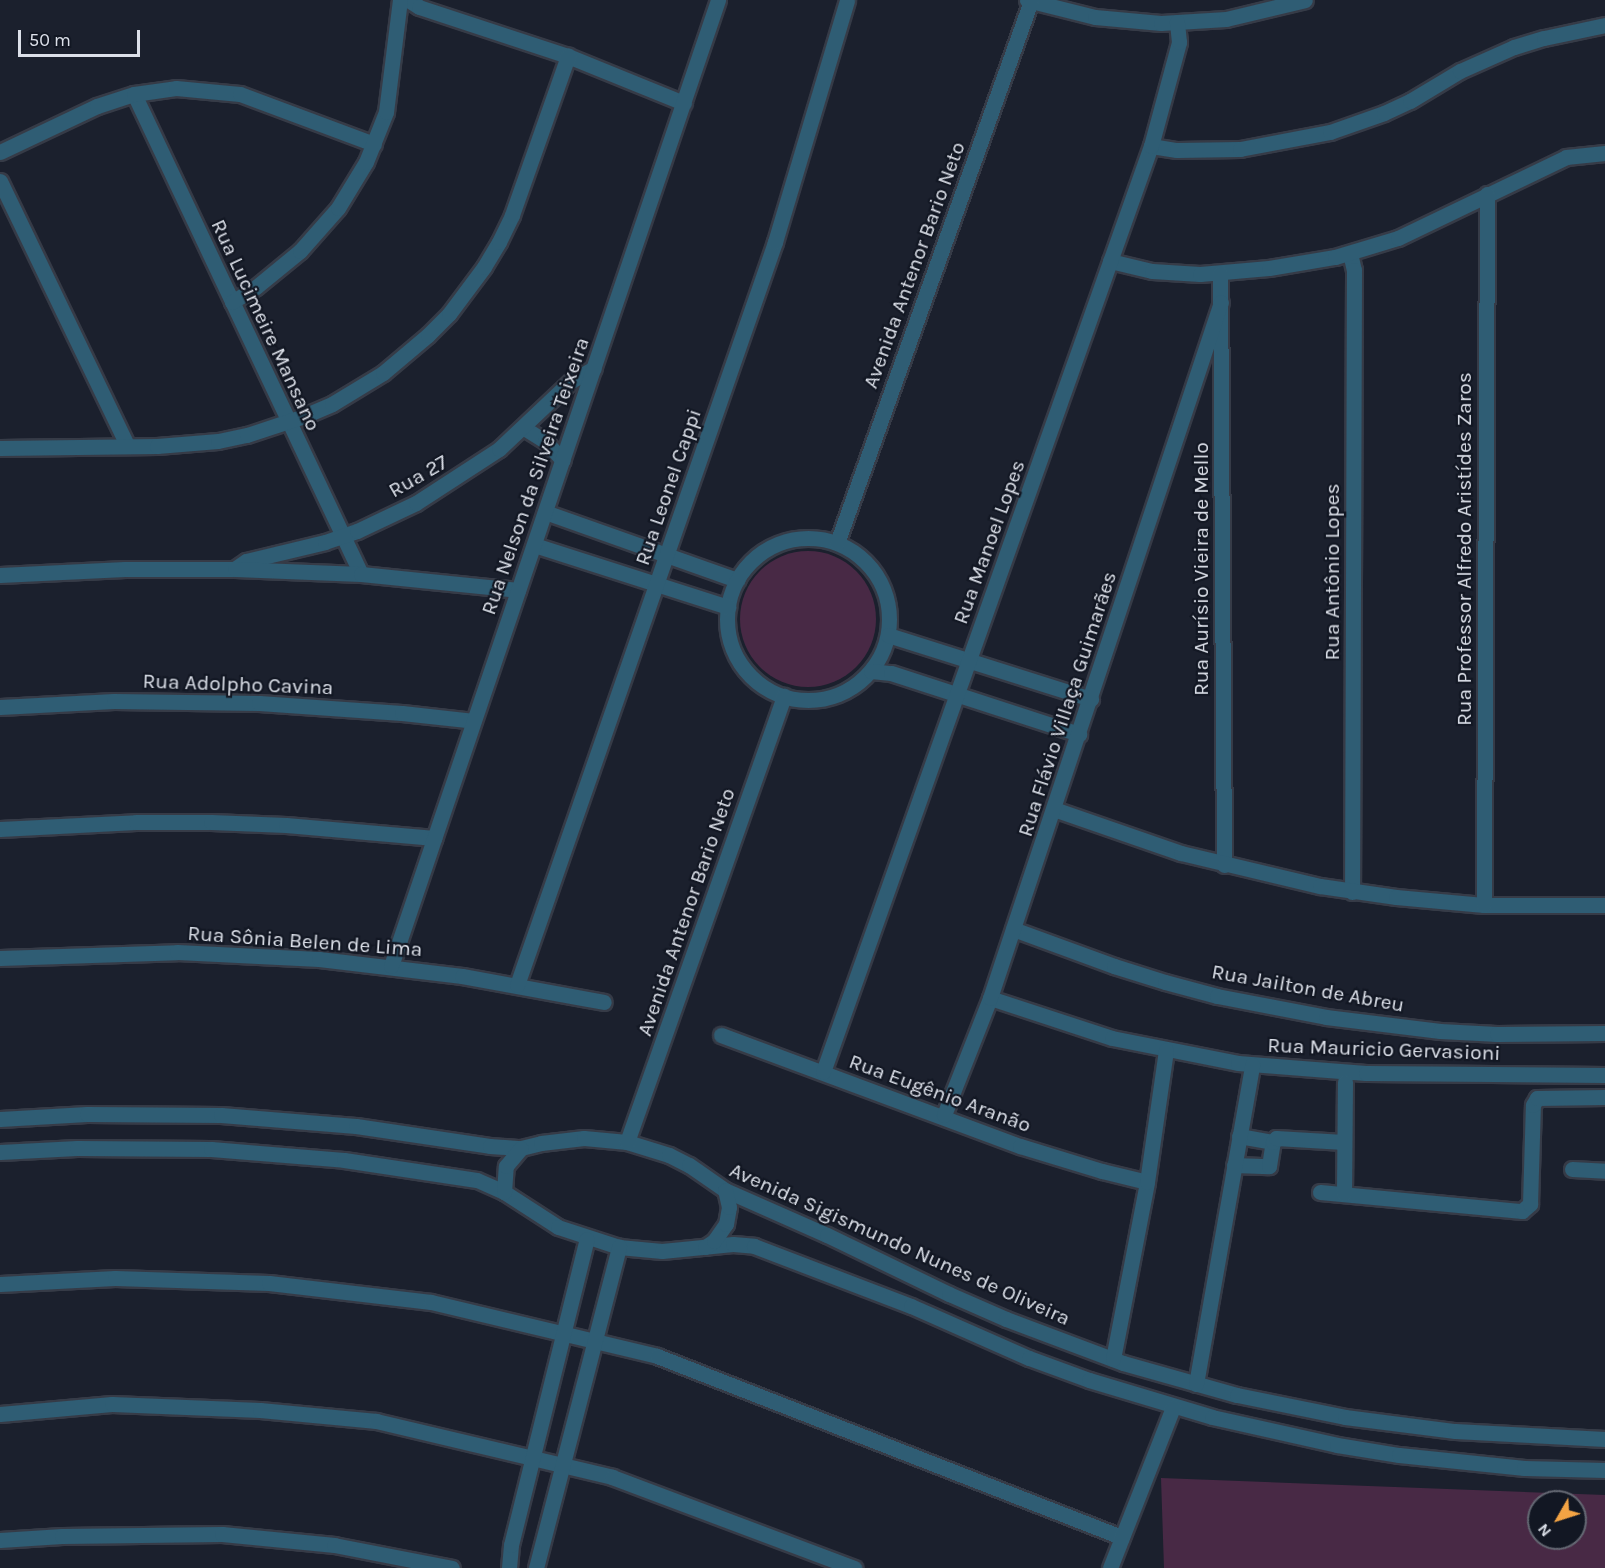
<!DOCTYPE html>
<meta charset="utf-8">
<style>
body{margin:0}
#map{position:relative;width:1605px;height:1568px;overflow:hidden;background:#1b202d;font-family:Karla,sans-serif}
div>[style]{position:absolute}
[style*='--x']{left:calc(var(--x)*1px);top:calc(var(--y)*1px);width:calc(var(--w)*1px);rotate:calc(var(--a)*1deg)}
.green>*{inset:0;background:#482945}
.round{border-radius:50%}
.roads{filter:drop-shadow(2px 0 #363b47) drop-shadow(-2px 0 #363b47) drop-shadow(0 2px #363b47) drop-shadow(0 -2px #363b47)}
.minor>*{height:15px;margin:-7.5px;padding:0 7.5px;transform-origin:7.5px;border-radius:7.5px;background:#2f5d74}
.minor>.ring{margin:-7.5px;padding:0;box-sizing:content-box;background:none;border:15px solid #2f5d74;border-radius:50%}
span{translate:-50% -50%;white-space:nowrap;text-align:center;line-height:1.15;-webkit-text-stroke:4.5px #121723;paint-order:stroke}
.street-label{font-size:21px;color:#dce0e9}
.north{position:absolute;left:1527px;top:1490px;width:60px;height:60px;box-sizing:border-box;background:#121723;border:2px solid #636772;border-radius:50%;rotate:231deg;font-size:16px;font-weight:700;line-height:24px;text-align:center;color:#dce0e9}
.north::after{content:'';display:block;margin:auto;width:21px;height:27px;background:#f4a444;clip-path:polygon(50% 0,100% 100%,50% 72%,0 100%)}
.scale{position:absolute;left:18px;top:30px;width:122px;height:27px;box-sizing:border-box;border:3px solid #dce0e9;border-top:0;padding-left:8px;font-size:18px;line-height:21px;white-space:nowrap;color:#dce0e9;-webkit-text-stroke:4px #121723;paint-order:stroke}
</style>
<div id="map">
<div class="green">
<div class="round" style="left:740px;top:551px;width:136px;height:136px"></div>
<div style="clip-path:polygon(evenodd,1161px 1478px,1605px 1495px,1605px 1568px,1164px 1568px,1161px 1478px,1539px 1502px,1575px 1502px,1575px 1538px,1539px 1538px,1539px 1502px)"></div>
</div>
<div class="roads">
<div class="minor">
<div style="--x:408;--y:0;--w:13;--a:32"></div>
<div style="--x:419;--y:7;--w:157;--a:18.2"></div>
<div style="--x:568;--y:56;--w:125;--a:22.1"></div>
<div style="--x:1027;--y:0;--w:70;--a:14"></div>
<div style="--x:1095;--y:17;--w:66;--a:5.2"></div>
<div style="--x:1161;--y:23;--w:65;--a:-3.5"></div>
<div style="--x:1226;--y:19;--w:81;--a:-13.5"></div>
<div style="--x:134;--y:94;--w:531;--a:64.69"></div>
<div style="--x:1151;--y:146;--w:26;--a:9"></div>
<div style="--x:1177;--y:150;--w:63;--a:-0.9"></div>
<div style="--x:1240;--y:149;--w:92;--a:-10.7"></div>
<div style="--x:1330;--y:132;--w:57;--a:-19.4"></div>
<div style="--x:1384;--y:113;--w:29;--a:-25"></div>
<div style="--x:1410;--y:101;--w:58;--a:-31"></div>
<div style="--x:1460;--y:71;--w:59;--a:-24"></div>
<div style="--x:1514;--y:47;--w:31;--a:-17"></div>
<div style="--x:1544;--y:38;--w:62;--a:-12"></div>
<div style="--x:0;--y:152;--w:107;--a:-25.4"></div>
<div style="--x:97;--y:106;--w:39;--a:-18"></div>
<div style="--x:134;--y:94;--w:42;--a:-8.1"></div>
<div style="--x:176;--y:88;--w:64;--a:5.4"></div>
<div style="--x:240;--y:94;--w:143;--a:20.5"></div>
<div style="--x:0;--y:181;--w:293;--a:64.3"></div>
<div style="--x:1350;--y:253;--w:17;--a:77"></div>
<div style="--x:1354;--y:270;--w:622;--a:90.18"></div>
<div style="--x:1110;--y:261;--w:43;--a:13.4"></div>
<div style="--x:1152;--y:271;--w:48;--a:3.6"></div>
<div style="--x:1200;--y:274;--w:69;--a:-5"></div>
<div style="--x:1269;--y:268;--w:67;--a:-9.5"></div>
<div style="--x:1335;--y:257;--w:66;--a:-16.8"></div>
<div style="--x:1398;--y:238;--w:187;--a:-25.7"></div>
<div style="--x:1566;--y:157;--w:39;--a:-6"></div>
<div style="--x:1220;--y:273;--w:592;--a:89.61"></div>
<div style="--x:232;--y:302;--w:28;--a:-32"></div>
<div style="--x:256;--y:287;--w:57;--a:-39.3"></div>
<div style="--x:300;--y:251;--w:57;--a:-48.5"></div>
<div style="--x:338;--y:208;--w:54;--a:-58.7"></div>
<div style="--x:366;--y:162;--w:54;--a:-68.2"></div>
<div style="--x:386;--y:112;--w:113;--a:-82.9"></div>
<div style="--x:524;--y:428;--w:25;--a:32"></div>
<div style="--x:545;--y:441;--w:26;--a:47"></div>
<div style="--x:0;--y:448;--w:157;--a:-0.7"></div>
<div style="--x:157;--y:446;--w:61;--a:-4.7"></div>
<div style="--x:218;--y:441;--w:30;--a:-12"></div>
<div style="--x:247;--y:435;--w:60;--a:-18.4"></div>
<div style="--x:304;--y:416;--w:30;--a:-23"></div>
<div style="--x:332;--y:404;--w:60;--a:-31.3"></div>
<div style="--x:383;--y:373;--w:59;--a:-40.2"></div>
<div style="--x:428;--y:335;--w:30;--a:-45"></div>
<div style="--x:449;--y:314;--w:59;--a:-53.3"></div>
<div style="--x:484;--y:267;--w:29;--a:-59"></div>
<div style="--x:499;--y:242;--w:30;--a:-64"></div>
<div style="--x:512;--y:215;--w:169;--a:-70.6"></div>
<div style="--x:545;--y:512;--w:204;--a:19.5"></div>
<div class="ring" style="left:727px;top:538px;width:147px;height:147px"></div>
<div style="--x:837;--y:543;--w:576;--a:-70.31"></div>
<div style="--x:534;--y:545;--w:204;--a:17.7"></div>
<div style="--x:236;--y:568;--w:12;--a:-35"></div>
<div style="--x:246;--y:561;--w:81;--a:-13.5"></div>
<div style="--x:325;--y:542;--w:34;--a:-19"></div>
<div style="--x:357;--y:531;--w:65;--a:-25.4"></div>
<div style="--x:416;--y:503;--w:99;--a:-33"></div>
<div style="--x:499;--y:449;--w:99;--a:-43.4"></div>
<div style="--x:571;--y:381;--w:26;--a:-29"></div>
<div style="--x:0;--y:575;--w:125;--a:-2.7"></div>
<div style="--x:125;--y:569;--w:110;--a:0"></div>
<div style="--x:235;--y:569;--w:126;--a:2.3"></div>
<div style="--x:361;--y:574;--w:158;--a:5.8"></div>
<div style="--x:888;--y:635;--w:213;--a:17.5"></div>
<div style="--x:871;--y:671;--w:20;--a:6"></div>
<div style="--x:891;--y:673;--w:198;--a:18"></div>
<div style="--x:0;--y:707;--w:114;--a:-3"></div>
<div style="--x:114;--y:701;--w:145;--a:0.8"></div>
<div style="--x:259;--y:703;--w:143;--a:4"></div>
<div style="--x:402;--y:713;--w:72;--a:6.3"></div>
<div style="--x:1054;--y:809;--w:134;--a:19.1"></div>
<div style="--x:1181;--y:853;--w:143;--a:13.4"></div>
<div style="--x:1320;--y:886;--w:77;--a:8.2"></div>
<div style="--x:1396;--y:897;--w:88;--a:5.2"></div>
<div style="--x:1484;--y:905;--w:121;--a:0"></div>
<div style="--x:0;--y:829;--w:136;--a:-2.9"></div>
<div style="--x:136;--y:822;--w:75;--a:0"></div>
<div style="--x:211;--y:822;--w:75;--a:2.3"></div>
<div style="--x:286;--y:825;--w:149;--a:5"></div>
<div style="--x:1484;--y:905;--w:711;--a:-89.76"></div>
<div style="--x:1013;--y:929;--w:108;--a:20.1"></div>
<div style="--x:1114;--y:966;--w:53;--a:17.4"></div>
<div style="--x:1165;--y:982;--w:54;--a:15.1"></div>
<div style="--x:1217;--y:996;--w:111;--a:10.9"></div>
<div style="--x:1326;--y:1017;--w:115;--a:7"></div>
<div style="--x:1440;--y:1031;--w:57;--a:3"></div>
<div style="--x:1497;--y:1034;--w:108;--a:-0.5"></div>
<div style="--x:0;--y:958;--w:177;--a:-1.9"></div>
<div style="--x:177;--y:952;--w:142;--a:2.8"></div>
<div style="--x:319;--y:959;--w:144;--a:6.8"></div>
<div style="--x:462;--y:976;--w:144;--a:10.4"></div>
<div style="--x:391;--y:966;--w:1020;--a:-71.3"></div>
<div style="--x:517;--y:985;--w:787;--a:-70.85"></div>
<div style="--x:775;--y:242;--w:252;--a:-73.4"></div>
<div style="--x:990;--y:998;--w:128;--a:18.2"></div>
<div style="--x:1112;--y:1038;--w:128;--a:11.2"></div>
<div style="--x:1238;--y:1063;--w:128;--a:4.5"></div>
<div style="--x:1366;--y:1073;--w:239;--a:0.5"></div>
<div style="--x:721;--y:1035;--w:319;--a:20.4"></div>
<div style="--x:1020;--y:1146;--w:86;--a:17"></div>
<div style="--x:1102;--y:1171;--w:46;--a:13.7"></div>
<div style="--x:823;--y:1072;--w:982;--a:-70.5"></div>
<div style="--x:1151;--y:146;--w:108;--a:-74.9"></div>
<div style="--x:1179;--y:42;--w:20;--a:-96"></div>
<div style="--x:944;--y:1115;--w:126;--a:-68.5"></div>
<div style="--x:990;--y:998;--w:733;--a:-71.64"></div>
<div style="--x:0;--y:1119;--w:87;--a:-3.3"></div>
<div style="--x:87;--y:1114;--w:134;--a:0.4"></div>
<div style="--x:221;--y:1115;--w:135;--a:4.7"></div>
<div style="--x:356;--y:1126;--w:135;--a:8.5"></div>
<div style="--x:490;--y:1146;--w:31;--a:4"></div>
<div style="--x:521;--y:1148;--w:21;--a:-14"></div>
<div style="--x:541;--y:1143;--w:43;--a:-6.6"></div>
<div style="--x:584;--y:1138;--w:43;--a:5.3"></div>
<div style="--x:627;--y:1142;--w:44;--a:17.2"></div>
<div style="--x:669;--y:1155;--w:22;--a:27"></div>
<div style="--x:689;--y:1165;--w:44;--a:34.8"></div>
<div style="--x:725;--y:1190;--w:111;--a:23.8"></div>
<div style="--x:827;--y:1235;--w:136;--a:25.8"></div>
<div style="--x:949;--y:1294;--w:62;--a:23.7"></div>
<div style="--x:1006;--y:1319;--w:125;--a:20.6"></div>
<div style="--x:1123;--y:1363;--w:118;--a:15.7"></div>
<div style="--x:1237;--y:1395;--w:110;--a:11.5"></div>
<div style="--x:1345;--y:1417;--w:111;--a:7.3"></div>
<div style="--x:1455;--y:1431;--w:150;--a:3.1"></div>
<div style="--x:1239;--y:1136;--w:35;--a:10"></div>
<div style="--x:627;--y:1142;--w:473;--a:-70.6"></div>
<div style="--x:0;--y:1152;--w:77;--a:-3"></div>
<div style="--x:77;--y:1148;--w:134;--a:0.4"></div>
<div style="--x:211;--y:1149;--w:133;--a:4.7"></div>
<div style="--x:344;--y:1160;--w:134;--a:8.6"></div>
<div style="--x:477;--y:1180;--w:30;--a:24"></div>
<div style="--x:504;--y:1192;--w:64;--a:32.9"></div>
<div style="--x:558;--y:1227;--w:64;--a:18.2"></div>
<div style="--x:619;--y:1247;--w:43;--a:5.3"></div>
<div style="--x:662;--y:1251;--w:71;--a:-5.6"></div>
<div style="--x:733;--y:1244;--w:21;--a:5"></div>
<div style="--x:754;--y:1246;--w:168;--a:20.9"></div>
<div style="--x:911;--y:1306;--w:129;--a:23.8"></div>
<div style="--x:1029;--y:1358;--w:64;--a:20.1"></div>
<div style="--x:1089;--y:1380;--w:128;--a:16.7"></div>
<div style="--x:1212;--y:1417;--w:128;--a:12.6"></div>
<div style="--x:1337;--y:1445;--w:63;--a:9.2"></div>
<div style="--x:1399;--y:1455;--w:126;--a:5.9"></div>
<div style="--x:1524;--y:1468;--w:81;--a:1.4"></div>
<div style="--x:1234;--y:1165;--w:35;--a:2"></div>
<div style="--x:1269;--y:1166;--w:24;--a:-81"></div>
<div style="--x:1273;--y:1142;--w:5;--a:-53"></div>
<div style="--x:1276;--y:1138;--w:68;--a:3.4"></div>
<div style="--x:1572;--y:1169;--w:33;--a:3"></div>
<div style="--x:504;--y:1192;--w:26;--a:-86"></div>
<div style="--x:506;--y:1166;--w:23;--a:-50"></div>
<div style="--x:1320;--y:1192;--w:203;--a:5.4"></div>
<div style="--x:1522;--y:1211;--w:11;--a:-41"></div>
<div style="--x:1530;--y:1204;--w:99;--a:-88.3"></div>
<div style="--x:1533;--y:1105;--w:8;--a:-60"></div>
<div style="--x:1537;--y:1098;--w:68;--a:-0.8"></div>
<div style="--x:1344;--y:1194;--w:112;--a:-89.5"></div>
<div style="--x:705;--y:1247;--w:11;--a:-34"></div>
<div style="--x:714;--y:1241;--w:21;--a:-55"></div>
<div style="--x:726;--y:1224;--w:17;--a:-80"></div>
<div style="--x:729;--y:1207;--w:17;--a:-103"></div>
<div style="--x:0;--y:1284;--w:115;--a:-3"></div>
<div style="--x:115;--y:1278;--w:154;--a:1.9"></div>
<div style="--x:269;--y:1283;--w:163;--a:6.7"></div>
<div style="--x:431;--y:1302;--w:232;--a:13.4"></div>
<div style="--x:657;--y:1356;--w:499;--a:21.3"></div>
<div style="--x:1113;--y:1359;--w:180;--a:-79.1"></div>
<div style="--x:1147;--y:1182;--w:133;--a:-81.8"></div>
<div style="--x:1196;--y:1384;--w:324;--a:-80"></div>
<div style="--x:0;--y:1414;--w:112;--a:-5.1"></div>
<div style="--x:112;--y:1404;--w:148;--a:2.3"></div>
<div style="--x:260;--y:1410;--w:117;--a:5.4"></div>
<div style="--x:376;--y:1421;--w:243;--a:13.3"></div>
<div style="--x:612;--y:1477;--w:259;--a:20.6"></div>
<div style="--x:0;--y:1540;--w:62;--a:-3.7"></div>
<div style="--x:62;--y:1536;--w:160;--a:-0.7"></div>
<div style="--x:222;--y:1534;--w:113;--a:5.6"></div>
<div style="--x:334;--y:1545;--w:120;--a:11"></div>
<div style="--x:509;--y:1568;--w:23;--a:-85"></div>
<div style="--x:511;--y:1545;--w:315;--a:-76.1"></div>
<div style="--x:536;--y:1568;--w:332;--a:-75.5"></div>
<div style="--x:1110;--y:1568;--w:173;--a:-68.6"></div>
</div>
</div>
<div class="street-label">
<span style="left:914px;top:265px;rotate:-70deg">Avenida Antenor Bario Neto</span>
<span style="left:266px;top:325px;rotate:65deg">Rua Lucimeire Mansano</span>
<span style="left:418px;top:476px;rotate:-30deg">Rua 27</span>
<span style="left:535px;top:476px;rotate:-71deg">Rua Nelson da Silveira Teixeira</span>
<span style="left:668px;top:487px;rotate:-71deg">Rua Leonel Cappi</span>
<span style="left:989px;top:542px;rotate:-70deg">Rua Manoel Lopes</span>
<span style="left:1464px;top:549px;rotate:-90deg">Rua Professor Alfredo Aristídes Zaros</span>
<span style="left:1201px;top:569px;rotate:-90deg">Rua Aurísio Vieira de Mello</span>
<span style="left:1332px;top:572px;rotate:-90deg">Rua Antônio Lopes</span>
<span style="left:238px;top:684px;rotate:2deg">Rua Adolpho Cavina</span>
<span style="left:1067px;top:704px;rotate:-72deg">Rua Flávio Villaça Guimarães</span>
<span style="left:686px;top:912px;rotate:-71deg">Avenida Antenor Bario Neto</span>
<span style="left:305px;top:941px;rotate:4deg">Rua Sônia Belen de Lima</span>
<span style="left:1308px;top:988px;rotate:10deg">Rua Jailton de Abreu</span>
<span style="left:1384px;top:1049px;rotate:2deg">Rua Mauricio Gervasioni</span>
<span style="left:940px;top:1093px;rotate:20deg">Rua Eugênio Aranão</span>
<span style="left:900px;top:1244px;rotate:24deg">Avenida Sigismundo Nunes de Oliveira</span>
</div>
<div class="north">N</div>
<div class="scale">50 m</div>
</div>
